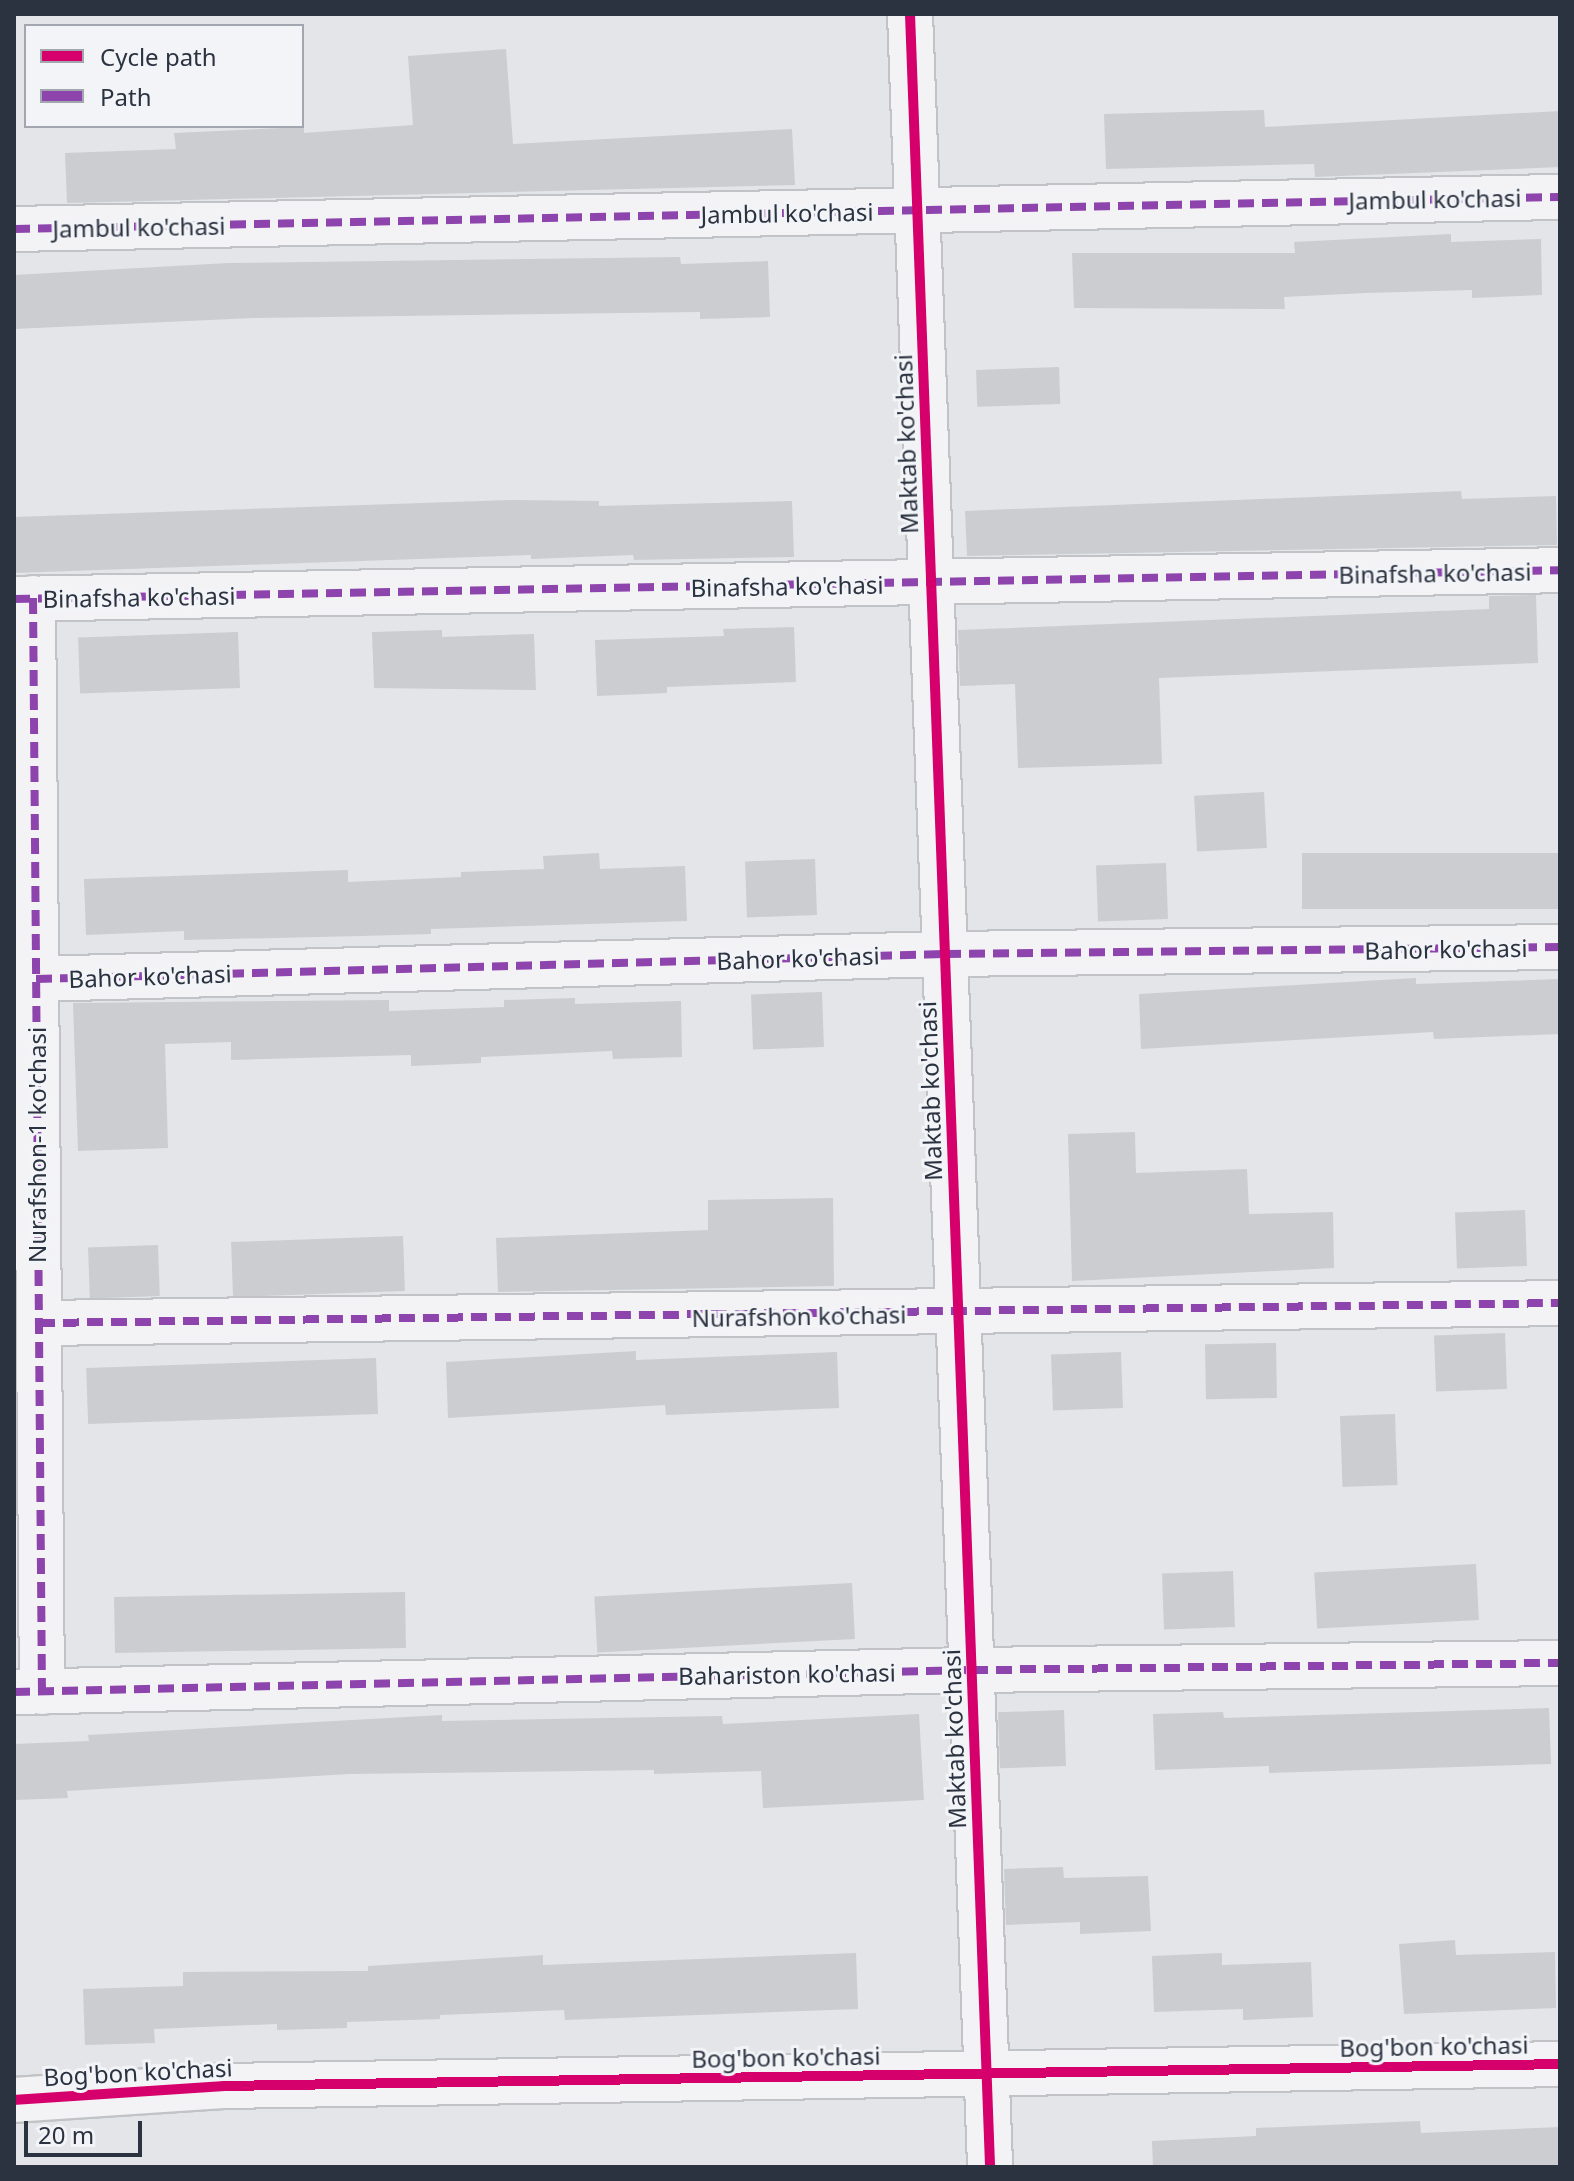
<!DOCTYPE html>
<style>
body{margin:0}
#map{position:relative;width:1574px;height:2181px;overflow:hidden;background:#e3e5e8;font-family:"Noto Sans",sans-serif}
div>[style]{position:absolute}
[style*='--x']{left:calc(var(--x)*1px);top:calc(var(--y)*1px);width:calc(var(--w)*1px);rotate:calc(var(--a)*1deg)}
.building>*{inset:0;background:#cccdd0;transform-origin:0 0}
.roads{filter:drop-shadow(2px 0 #c1c3c6) drop-shadow(-2px 0 #c1c3c6) drop-shadow(0 2px #c1c3c6) drop-shadow(0 -2px #c1c3c6)}
.minor>*{height:44px;margin:-22px;padding:0 22px;transform-origin:22px;border-radius:22px;background:#f3f3f5}
.quiet>*{height:8px;margin-top:-4px;transform-origin:0;background:repeating-linear-gradient(90deg,#8e44ad 0 16px,transparent 0 24px)}
.cycleway>*{height:10px;margin:-5px;padding:0 5px;transform-origin:5px;border-radius:5px;background:#d6006c}
span{translate:-50% -50%;white-space:nowrap;text-align:center;line-height:1.15;-webkit-text-stroke:6px #f2f4f7;paint-order:stroke}
.street-label{font-size:24px;color:#2b3240}
.frame{position:absolute;inset:0;border:16px solid #2b3240;pointer-events:none}
.legend{position:absolute;left:24px;top:24px;width:280px;height:104px;box-sizing:border-box;background:#f2f4f7;border:2px solid #a2a6ae;margin:0;padding:10px 14px;list-style:none;font-size:24px;color:#2b3240}
.legend li{display:flex;align-items:center;gap:16px;height:40px}
.legend b{width:40px;border:2px solid #a2a6ae}
.scale{position:absolute;left:24px;top:2121px;width:118px;height:36px;box-sizing:border-box;border:4px solid #2b3240;border-top:0;padding-left:10px;font-size:24px;line-height:28px;white-space:nowrap;color:#2b3240;-webkit-text-stroke:6px #f2f4f7;paint-order:stroke}
</style>
<div id="map">
<div class="building">
<div style="clip-path:polygon(506px 49px,513px 144px,792px 129px,795px 185px,67px 203px,65px 153px,176px 149px,174px 133px,304px 127px,304px 133px,413px 125px,408px 56px)"></div>
<div style="clip-path:polygon(1264px 110px,1265px 127px,1560px 111px,1560px 167px,1315px 177px,1314px 164px,1106px 169px,1104px 114px)"></div>
<div style="clip-path:polygon(1451px 234px,1451px 242px,1541px 239px,1542px 295px,1472px 298px,1472px 290px,1366px 293px,1284px 297px,1285px 309px,1074px 308px,1072px 253px,1295px 253px,1294px 242px)"></div>
<div style="clip-path:polygon(680px 257px,681px 264px,768px 261px,770px 317px,700px 319px,700px 312px,253px 318px,14px 329px,14px 275px,228px 263px)"></div>
<div style="left:1059px;top:367px;width:37px;height:83px;rotate:88deg"></div>
<div style="clip-path:polygon(1461px 491px,1462px 499px,1556px 496px,1557px 545px,967px 556px,965px 511px)"></div>
<div style="clip-path:polygon(513px 500px,599px 501px,599px 506px,792px 501px,794px 557px,634px 560px,633px 555px,531px 559px,531px 555px,14px 573px,14px 517px)"></div>
<div style="clip-path:polygon(1536px 595px,1538px 663px,1159px 678px,1162px 764px,1018px 768px,1015px 684px,960px 686px,958px 630px,1489px 609px,1489px 596px)"></div>
<div style="clip-path:polygon(794px 627px,796px 682px,667px 687px,667px 693px,597px 696px,595px 640px,724px 636px,723px 629px)"></div>
<div style="clip-path:polygon(442px 630px,442px 637px,534px 634px,536px 690px,374px 688px,372px 632px)"></div>
<div style="left:238px;top:632px;width:56px;height:160px;rotate:88deg"></div>
<div style="left:1264px;top:792px;width:56px;height:70px;rotate:87deg"></div>
<div style="clip-path:polygon(599px 853px,600px 869px,685px 866px,687px 921px,431px 929px,431px 934px,361px 936px,184px 940px,184px 931px,86px 935px,84px 879px,348px 870px,348px 882px,461px 877px,461px 872px,544px 869px,543px 856px)"></div>
<div style="left:1560px;top:853px;width:56px;height:258px;rotate:90deg"></div>
<div style="left:815px;top:859px;width:56px;height:70px;rotate:88deg"></div>
<div style="left:1166px;top:863px;width:56px;height:70px;rotate:88deg"></div>
<div style="clip-path:polygon(1416px 978px,1416px 984px,1560px 979px,1560px 1034px,1434px 1039px,1433px 1032px,1141px 1049px,1139px 994px)"></div>
<div style="left:822px;top:992px;width:55px;height:71px;rotate:88deg"></div>
<div style="clip-path:polygon(575px 998px,575px 1004px,681px 1001px,682px 1057px,613px 1059px,612px 1051px,481px 1057px,481px 1063px,411px 1066px,411px 1055px,231px 1060px,231px 1042px,165px 1044px,168px 1148px,78px 1151px,73px 1003px,389px 1000px,389px 1011px,504px 1007px,504px 1000px)"></div>
<div style="clip-path:polygon(1135px 1132px,1136px 1173px,1247px 1169px,1249px 1214px,1333px 1212px,1334px 1268px,1072px 1281px,1068px 1134px)"></div>
<div style="clip-path:polygon(833px 1198px,834px 1286px,498px 1292px,496px 1238px,708px 1230px,708px 1200px)"></div>
<div style="left:1525px;top:1210px;width:56px;height:70px;rotate:88deg"></div>
<div style="left:403px;top:1236px;width:55px;height:172px;rotate:88deg"></div>
<div style="left:158px;top:1245px;width:51px;height:70px;rotate:88deg"></div>
<div style="left:1505px;top:1333px;width:56px;height:71px;rotate:88deg"></div>
<div style="left:1276px;top:1343px;width:55px;height:71px;rotate:89deg"></div>
<div style="clip-path:polygon(636px 1351px,636px 1360px,837px 1352px,839px 1408px,666px 1415px,665px 1405px,448px 1418px,446px 1362px)"></div>
<div style="left:1121px;top:1352px;width:56px;height:70px;rotate:88deg"></div>
<div style="left:376px;top:1358px;width:56px;height:290px;rotate:88deg"></div>
<div style="left:1395px;top:1414px;width:71px;height:55px;rotate:88deg"></div>
<div style="left:1476px;top:1564px;width:56px;height:162px;rotate:87deg"></div>
<div style="left:1233px;top:1571px;width:56px;height:71px;rotate:88deg"></div>
<div style="left:852px;top:1583px;width:56px;height:258px;rotate:87deg"></div>
<div style="left:405px;top:1592px;width:56px;height:291px;rotate:89deg"></div>
<div style="clip-path:polygon(1549px 1708px,1551px 1764px,1269px 1773px,1269px 1766px,1155px 1770px,1153px 1714px,1223px 1712px,1224px 1718px)"></div>
<div style="left:1064px;top:1710px;width:56px;height:66px;rotate:88deg"></div>
<div style="clip-path:polygon(919px 1714px,924px 1800px,763px 1808px,761px 1771px,654px 1774px,654px 1770px,349px 1774px,67px 1791px,68px 1798px,14px 1800px,14px 1744px,89px 1741px,88px 1735px,442px 1715px,442px 1721px,722px 1716px,723px 1724px)"></div>
<div style="clip-path:polygon(1063px 1867px,1064px 1878px,1148px 1876px,1151px 1931px,1080px 1934px,1080px 1922px,1006px 1925px,1004px 1869px)"></div>
<div style="clip-path:polygon(1455px 1940px,1456px 1955px,1555px 1952px,1556px 2008px,1404px 2014px,1399px 1944px)"></div>
<div style="clip-path:polygon(856px 1953px,858px 2009px,565px 2020px,564px 2010px,440px 2015px,440px 2019px,347px 2022px,347px 2028px,277px 2030px,277px 2024px,154px 2029px,155px 2043px,85px 2045px,83px 1989px,183px 1986px,183px 1972px,368px 1971px,368px 1966px,543px 1955px,543px 1965px)"></div>
<div style="clip-path:polygon(1222px 1953px,1222px 1965px,1311px 1962px,1313px 2017px,1243px 2020px,1243px 2009px,1154px 2012px,1152px 1956px)"></div>
<div style="clip-path:polygon(1420px 2121px,1421px 2133px,1560px 2127px,1560px 2167px,1153px 2167px,1152px 2141px,1256px 2136px,1256px 2128px)"></div>
</div>
<div class="roads">
<div class="minor">
<div style="--x:910;--y:14;--w:2154;--a:87.87"></div>
<div style="--x:14;--y:229;--w:1546;--a:-1.19"></div>
<div style="--x:33;--y:598;--w:1094;--a:89.53"></div>
<div style="--x:14;--y:599;--w:1546;--a:-1.07"></div>
<div style="--x:36;--y:979;--w:909;--a:-1.58"></div>
<div style="--x:945;--y:954;--w:615;--a:-0.65"></div>
<div style="--x:39;--y:1323;--w:1521;--a:-0.75"></div>
<div style="--x:14;--y:1692;--w:958;--a:-1.32"></div>
<div style="--x:972;--y:1670;--w:588;--a:-0.68"></div>
<div style="--x:14;--y:2100;--w:210;--a:-3.8"></div>
<div style="--x:224;--y:2086;--w:1336;--a:-0.94"></div>
</div>
</div>
<div class="quiet">
<div style="--x:14;--y:229;--w:1546;--a:-1.19"></div>
<div style="--x:33;--y:598;--w:1094;--a:89.53"></div>
<div style="--x:14;--y:599;--w:1546;--a:-1.07"></div>
<div style="--x:36;--y:979;--w:909;--a:-1.58"></div>
<div style="--x:945;--y:954;--w:615;--a:-0.65"></div>
<div style="--x:39;--y:1323;--w:1521;--a:-0.75"></div>
<div style="--x:14;--y:1692;--w:958;--a:-1.32"></div>
<div style="--x:972;--y:1670;--w:588;--a:-0.68"></div>
</div>
<div class="cycleway">
<div style="--x:910;--y:14;--w:2154;--a:87.87"></div>
<div style="--x:14;--y:2100;--w:210;--a:-3.8"></div>
<div style="--x:224;--y:2086;--w:1336;--a:-0.94"></div>
</div>
<div class="street-label">
<span style="left:1435px;top:199px;rotate:-1deg">Jambul ko'chasi</span>
<span style="left:787px;top:213px;rotate:-1deg">Jambul ko'chasi</span>
<span style="left:139px;top:227px;rotate:-1deg">Jambul ko'chasi</span>
<span style="left:906px;top:444px;rotate:-92deg">Maktab ko'chasi</span>
<span style="left:1435px;top:573px;rotate:-1deg">Binafsha ko'chasi</span>
<span style="left:787px;top:586px;rotate:-1deg">Binafsha ko'chasi</span>
<span style="left:139px;top:597px;rotate:-1deg">Binafsha ko'chasi</span>
<span style="left:1446px;top:949px;rotate:-1deg">Bahor ko'chasi</span>
<span style="left:798px;top:958px;rotate:-2deg">Bahor ko'chasi</span>
<span style="left:150px;top:976px;rotate:-2deg">Bahor ko'chasi</span>
<span style="left:930px;top:1091px;rotate:-92deg">Maktab ko'chasi</span>
<span style="left:37px;top:1145px;rotate:-90deg">Nurafshon-1 ko'chasi</span>
<span style="left:799px;top:1316px;rotate:-1deg">Nurafshon ko'chasi</span>
<span style="left:787px;top:1674px;rotate:-1deg">Bahariston ko'chasi</span>
<span style="left:954px;top:1739px;rotate:-92deg">Maktab ko'chasi</span>
<span style="left:1434px;top:2046px;rotate:-1deg">Bog'bon ko'chasi</span>
<span style="left:786px;top:2057px;rotate:-1deg">Bog'bon ko'chasi</span>
<span style="left:138px;top:2072px;rotate:-3deg">Bog'bon ko'chasi</span>
</div>
<div class="frame"></div>
<ul class="legend">
<li><b style="height:10px;background:#d6006c"></b>Cycle path</li>
<li><b style="height:10px;background:#8e44ad"></b>Path</li>
</ul>
<div class="scale">20 m</div>
</div>
